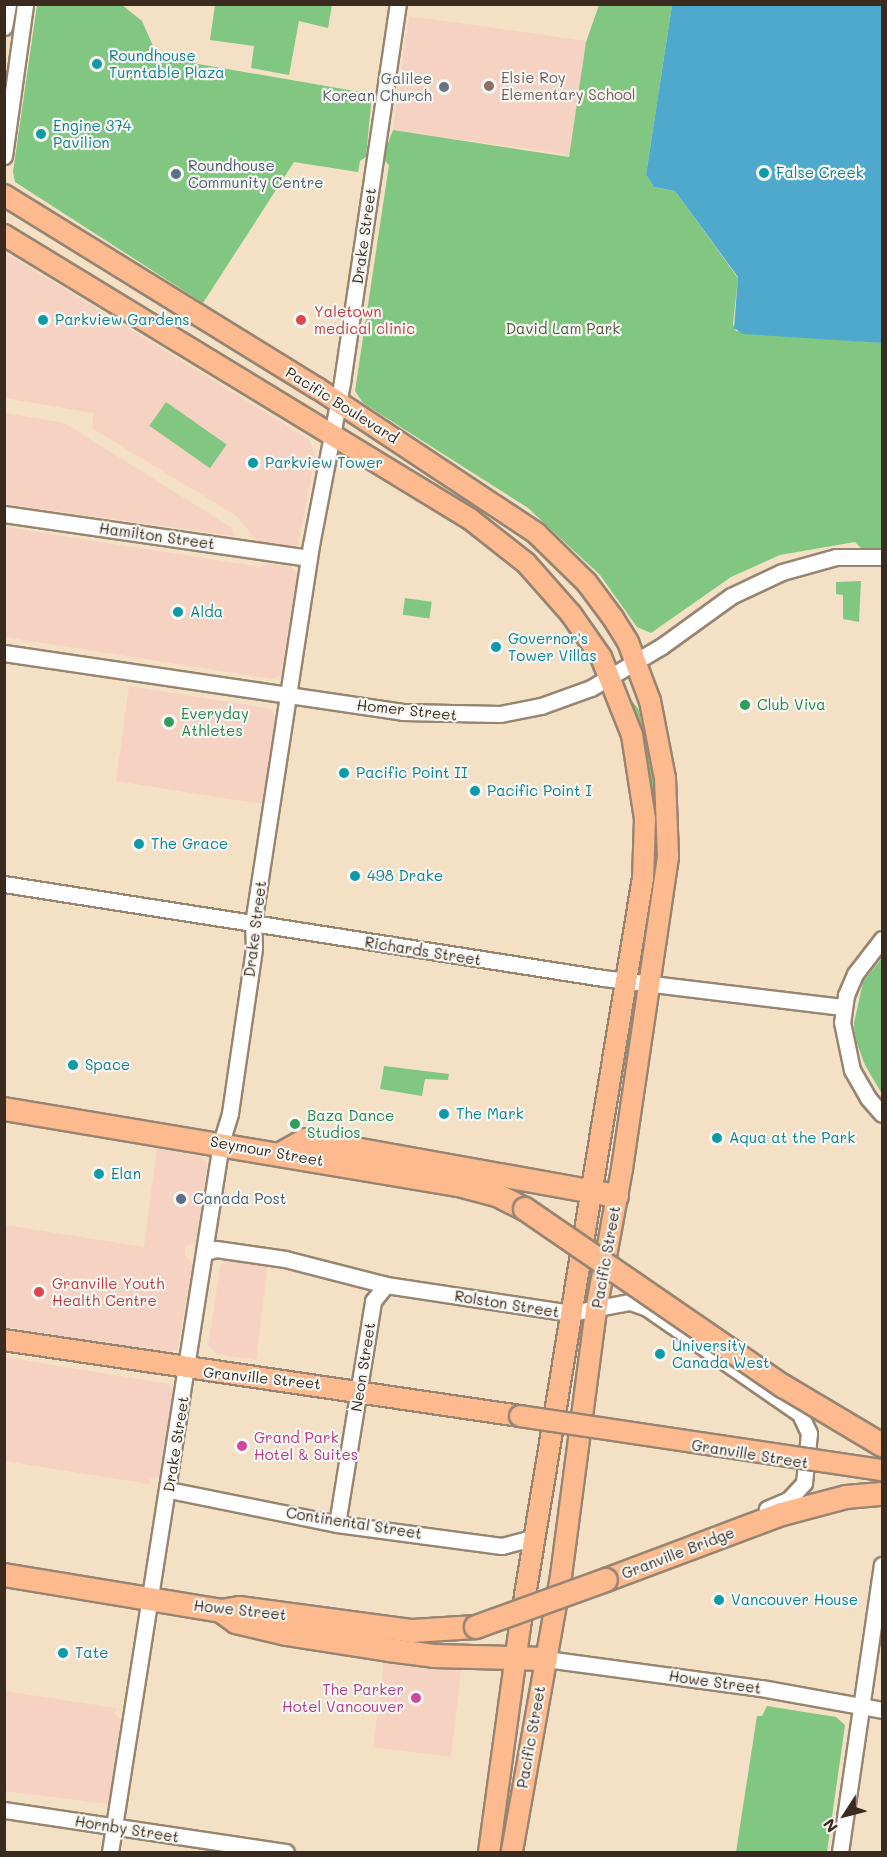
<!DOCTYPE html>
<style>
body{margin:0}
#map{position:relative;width:887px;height:1857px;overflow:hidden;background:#f3e0c5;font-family:Mali,sans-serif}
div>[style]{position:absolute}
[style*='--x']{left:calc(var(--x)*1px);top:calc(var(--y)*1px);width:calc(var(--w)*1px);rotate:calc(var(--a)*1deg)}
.built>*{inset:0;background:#f5d2c2;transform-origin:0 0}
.green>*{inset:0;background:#82c781;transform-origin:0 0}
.water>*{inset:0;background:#4fa9cd}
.roads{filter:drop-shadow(2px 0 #978572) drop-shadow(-2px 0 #978572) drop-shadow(0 2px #978572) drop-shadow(0 -2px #978572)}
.minor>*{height:15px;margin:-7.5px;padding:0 7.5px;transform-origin:7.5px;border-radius:7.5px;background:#fff}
.major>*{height:20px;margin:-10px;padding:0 10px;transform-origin:10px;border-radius:10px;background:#fcba8e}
.highway>*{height:22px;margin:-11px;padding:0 11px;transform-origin:11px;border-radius:11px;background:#fcba8e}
.bridges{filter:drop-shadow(2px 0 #978572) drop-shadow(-2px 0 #978572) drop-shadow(0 2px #978572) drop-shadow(0 -2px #978572)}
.major-bridge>*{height:20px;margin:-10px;padding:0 10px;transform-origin:10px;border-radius:10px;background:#fcba8e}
.highway-bridge>*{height:22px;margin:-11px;padding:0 11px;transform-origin:11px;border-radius:11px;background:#fcba8e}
.dots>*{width:16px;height:16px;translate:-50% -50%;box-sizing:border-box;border:3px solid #f6f6f2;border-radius:50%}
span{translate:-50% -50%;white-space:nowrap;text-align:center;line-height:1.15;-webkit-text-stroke:4.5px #f6f6f2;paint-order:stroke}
.culture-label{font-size:15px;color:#0d838f}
.left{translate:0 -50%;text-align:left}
.education-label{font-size:15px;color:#785e54}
.worship-label{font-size:15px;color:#5b616d}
.right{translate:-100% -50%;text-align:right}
.service-label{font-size:15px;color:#4e5e75}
.street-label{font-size:15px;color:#3b2a1e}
.health-label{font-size:15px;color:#be3a42}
.park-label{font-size:15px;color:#50593c}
.leisure-label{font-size:15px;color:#27864d}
.hotel-label{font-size:15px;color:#b23c85}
.frame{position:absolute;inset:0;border:6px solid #3b2a1e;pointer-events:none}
.north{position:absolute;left:815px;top:1785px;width:60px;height:60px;-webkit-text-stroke:4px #f6f6f2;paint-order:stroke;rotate:234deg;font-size:16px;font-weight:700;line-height:24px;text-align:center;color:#3b2a1e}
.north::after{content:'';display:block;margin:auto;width:21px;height:27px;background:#3b2a1e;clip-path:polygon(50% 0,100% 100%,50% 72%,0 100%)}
</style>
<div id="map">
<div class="built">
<div style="left:409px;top:16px;width:179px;height:115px;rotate:8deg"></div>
<div style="clip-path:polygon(4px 252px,310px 440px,315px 457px,298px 545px,289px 549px,257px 541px,237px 516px,93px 429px,93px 413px,5px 398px)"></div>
<div style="clip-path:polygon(5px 413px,64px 423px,232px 528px,235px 536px,5px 504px)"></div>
<div style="clip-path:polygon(5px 527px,261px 567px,268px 564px,290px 566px,297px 574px,281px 675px,273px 679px,5px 637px)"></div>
<div style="clip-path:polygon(129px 686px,271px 709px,276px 721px,263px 804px,116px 781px)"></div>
<div style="clip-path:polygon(157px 1147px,201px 1157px,207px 1163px,196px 1243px,185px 1246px,185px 1257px,193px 1264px,177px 1350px,167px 1353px,5px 1327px,5px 1225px,144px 1247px)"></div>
<div style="clip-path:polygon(226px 1257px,268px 1263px,256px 1360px,217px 1354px,208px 1346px,220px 1267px)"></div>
<div style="clip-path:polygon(4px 1357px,169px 1384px,175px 1394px,160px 1476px,150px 1479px,149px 1484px,5px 1461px)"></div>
<div style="left:385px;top:1652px;width:78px;height:96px;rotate:7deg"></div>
<div style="clip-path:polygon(4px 1691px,116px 1708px,115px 1714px,124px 1722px,110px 1804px,5px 1791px)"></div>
</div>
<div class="green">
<div style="clip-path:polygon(37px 5px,122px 5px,142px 21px,158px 57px,372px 94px,366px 157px,360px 161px,358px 172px,294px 162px,203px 303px,15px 182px,13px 172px)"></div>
<div style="clip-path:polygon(215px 5px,215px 4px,332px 5px,328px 28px,299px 21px,289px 75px,251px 68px,254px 46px,210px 40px)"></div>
<div style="clip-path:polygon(599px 5px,672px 5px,646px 175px,654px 187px,675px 191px,738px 278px,733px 324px,736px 331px,882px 343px,882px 548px,861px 548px,855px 542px,780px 555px,731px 577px,651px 633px,637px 627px,600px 575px,528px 508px,363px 403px,355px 391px,389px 165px,384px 160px,385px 151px,393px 130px,569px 157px,586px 42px)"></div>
<div style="left:166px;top:402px;width:74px;height:29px;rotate:35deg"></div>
<div style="clip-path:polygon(861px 581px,859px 622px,843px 619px,843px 595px,836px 594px,836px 582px)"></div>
<div style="left:405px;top:598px;width:27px;height:17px;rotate:8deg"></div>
<div style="clip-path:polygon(630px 698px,639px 710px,659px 800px,663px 853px,646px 948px,642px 945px,650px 885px,653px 801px)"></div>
<div style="clip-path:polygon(882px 958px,882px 1094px,865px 1065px,855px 1038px,854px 1023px,863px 982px)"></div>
<div style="clip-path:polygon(384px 1066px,449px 1074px,448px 1080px,425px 1079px,422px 1096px,380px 1089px)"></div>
<div style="clip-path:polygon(767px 1706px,836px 1717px,845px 1725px,827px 1852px,736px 1852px,757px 1716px,762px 1716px)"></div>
</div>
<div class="water">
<div style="clip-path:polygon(672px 5px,882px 5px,882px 343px,743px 334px,734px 328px,738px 277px,675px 191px,654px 187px,646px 175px)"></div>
</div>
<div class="roads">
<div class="minor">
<div style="--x:4;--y:27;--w:23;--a:-80"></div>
<div style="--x:4;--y:156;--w:153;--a:-82.1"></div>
<div style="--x:4;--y:514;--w:308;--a:8.2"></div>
<div style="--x:4;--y:653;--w:403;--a:8.4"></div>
<div style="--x:403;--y:712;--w:97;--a:1.2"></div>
<div style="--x:500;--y:714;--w:42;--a:-11"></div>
<div style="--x:541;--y:706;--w:53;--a:-19.8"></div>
<div style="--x:591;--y:688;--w:82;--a:-30.6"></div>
<div style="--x:662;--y:646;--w:85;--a:-35.9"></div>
<div style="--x:731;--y:596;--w:56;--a:-25.2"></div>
<div style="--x:782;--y:572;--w:56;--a:-15.5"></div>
<div style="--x:836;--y:557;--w:46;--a:0"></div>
<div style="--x:4;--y:884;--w:606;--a:8.92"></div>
<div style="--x:603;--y:978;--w:242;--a:6.9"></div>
<div style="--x:882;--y:939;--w:44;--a:127.6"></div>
<div style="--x:855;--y:974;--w:23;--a:113"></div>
<div style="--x:846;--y:995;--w:27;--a:98"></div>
<div style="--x:842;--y:1022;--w:49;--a:78.2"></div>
<div style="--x:852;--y:1070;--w:32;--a:60"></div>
<div style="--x:868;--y:1098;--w:21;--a:49"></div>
<div style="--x:206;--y:1252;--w:10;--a:-17"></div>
<div style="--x:216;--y:1249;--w:70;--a:8.2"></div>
<div style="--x:285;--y:1259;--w:104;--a:14.4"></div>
<div style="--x:386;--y:1285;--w:187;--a:8.6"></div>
<div style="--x:571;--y:1313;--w:60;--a:-10.6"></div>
<div style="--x:630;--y:1302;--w:18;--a:19"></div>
<div style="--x:647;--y:1308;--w:186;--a:34.7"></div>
<div style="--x:800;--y:1414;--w:21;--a:65"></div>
<div style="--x:809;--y:1433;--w:50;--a:95.7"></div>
<div style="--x:804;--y:1483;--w:23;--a:133"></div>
<div style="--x:788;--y:1500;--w:23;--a:157"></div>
<div style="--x:169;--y:1490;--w:171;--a:11.4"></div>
<div style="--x:337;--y:1524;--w:166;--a:7.6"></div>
<div style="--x:502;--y:1546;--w:31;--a:-15"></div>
<div style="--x:532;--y:1538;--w:6;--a:-51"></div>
<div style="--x:337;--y:1524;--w:226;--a:-80.8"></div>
<div style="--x:373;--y:1301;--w:21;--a:-51"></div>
<div style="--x:546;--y:1659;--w:217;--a:7.7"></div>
<div style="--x:761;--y:1688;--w:123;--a:10.3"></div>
<div style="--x:4;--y:1810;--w:285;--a:8.5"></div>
<div style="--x:110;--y:1852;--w:718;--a:-81.1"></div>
<div style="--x:221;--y:1143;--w:31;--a:-73"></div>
<div style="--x:230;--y:1113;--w:167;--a:-81.7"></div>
<div style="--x:254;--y:948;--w:24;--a:-92"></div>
<div style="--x:253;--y:924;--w:383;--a:-81.3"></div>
<div style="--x:311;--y:545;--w:166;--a:-79.2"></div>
<div style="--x:342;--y:382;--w:382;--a:-81.6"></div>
<div style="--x:840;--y:1852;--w:290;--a:-81.7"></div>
</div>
<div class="major">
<div style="--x:4;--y:195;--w:368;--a:31.7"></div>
<div style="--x:317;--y:388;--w:263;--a:33.5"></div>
<div style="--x:536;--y:533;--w:71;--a:44.4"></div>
<div style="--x:587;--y:583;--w:44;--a:53.4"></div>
<div style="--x:613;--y:618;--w:28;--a:58"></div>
<div style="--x:628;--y:642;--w:63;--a:69.6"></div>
<div style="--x:650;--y:701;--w:78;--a:79"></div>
<div style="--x:665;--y:778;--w:79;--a:87.8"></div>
<div style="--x:668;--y:857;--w:315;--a:98.4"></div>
<div style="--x:622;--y:1169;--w:143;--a:100.4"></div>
<div style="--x:596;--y:1310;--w:268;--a:97.5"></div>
<div style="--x:561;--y:1576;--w:280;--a:100.1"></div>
<div style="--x:4;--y:235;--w:546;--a:31.36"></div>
<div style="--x:470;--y:519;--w:71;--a:38.2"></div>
<div style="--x:526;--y:563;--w:68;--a:48.6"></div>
<div style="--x:571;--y:614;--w:52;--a:55.1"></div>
<div style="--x:601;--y:657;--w:84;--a:68.3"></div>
<div style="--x:632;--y:735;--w:85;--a:81.2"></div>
<div style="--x:645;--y:819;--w:59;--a:91.9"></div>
<div style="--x:643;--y:878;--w:758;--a:99.34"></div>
<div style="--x:520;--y:1626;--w:228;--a:97.8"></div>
<div style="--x:4;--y:1340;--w:522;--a:8.38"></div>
</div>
<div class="highway">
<div style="--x:4;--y:1109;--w:461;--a:9.5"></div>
<div style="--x:459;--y:1185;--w:39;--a:15"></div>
<div style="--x:497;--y:1195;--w:31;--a:27"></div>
<div style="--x:282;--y:1153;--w:26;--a:-29"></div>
<div style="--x:305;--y:1140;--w:317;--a:10.2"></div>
<div style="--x:4;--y:1575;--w:220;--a:9.4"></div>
<div style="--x:221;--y:1611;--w:18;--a:-9"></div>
<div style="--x:239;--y:1608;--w:175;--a:7.6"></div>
<div style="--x:412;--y:1631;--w:64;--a:-3.6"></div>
<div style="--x:606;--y:1580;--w:188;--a:-20.6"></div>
<div style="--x:782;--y:1514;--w:66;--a:-14.9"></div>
<div style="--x:846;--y:1497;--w:36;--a:-5"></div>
<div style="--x:221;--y:1611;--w:19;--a:36"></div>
<div style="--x:236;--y:1622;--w:51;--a:13.5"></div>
<div style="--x:286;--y:1634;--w:104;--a:8.8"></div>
<div style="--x:389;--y:1650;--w:45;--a:7.6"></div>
<div style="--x:434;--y:1656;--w:112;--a:1.5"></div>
</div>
</div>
<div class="bridges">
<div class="major-bridge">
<div style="--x:520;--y:1416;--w:366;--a:8.5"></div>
</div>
<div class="highway-bridge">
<div style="--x:525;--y:1209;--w:313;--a:34.5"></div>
<div style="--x:783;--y:1386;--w:115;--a:30.8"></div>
<div style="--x:476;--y:1627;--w:138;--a:-19.9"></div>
</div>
</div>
<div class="dots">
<div style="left:97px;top:64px;background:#0f9aa8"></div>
<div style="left:489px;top:86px;background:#8d6e63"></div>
<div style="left:444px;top:87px;background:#6b7280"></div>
<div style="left:41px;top:134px;background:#0f9aa8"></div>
<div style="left:764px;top:173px;background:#0f9aa8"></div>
<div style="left:176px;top:174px;background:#5c6f8a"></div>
<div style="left:43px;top:320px;background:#0f9aa8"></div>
<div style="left:301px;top:320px;background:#e0444e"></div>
<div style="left:253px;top:463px;background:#0f9aa8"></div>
<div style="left:178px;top:612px;background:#0f9aa8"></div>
<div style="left:496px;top:647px;background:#0f9aa8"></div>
<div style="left:745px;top:705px;background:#2e9e5b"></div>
<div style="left:169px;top:722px;background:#2e9e5b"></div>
<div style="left:344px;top:773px;background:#0f9aa8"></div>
<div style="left:475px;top:791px;background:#0f9aa8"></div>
<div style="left:139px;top:844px;background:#0f9aa8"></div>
<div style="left:355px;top:876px;background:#0f9aa8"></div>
<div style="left:73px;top:1065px;background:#0f9aa8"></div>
<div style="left:444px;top:1114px;background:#0f9aa8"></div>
<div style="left:295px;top:1124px;background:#2e9e5b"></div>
<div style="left:717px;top:1138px;background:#0f9aa8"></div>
<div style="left:99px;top:1174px;background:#0f9aa8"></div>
<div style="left:181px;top:1199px;background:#5c6f8a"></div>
<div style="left:39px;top:1292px;background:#e0444e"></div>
<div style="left:660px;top:1354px;background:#0f9aa8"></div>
<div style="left:242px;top:1446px;background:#d1479c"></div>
<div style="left:719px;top:1600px;background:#0f9aa8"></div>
<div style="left:63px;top:1653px;background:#0f9aa8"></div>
<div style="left:416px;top:1698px;background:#d1479c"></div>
</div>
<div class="culture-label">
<span class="left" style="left:109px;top:64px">Roundhouse<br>Turntable Plaza</span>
<span class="left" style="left:53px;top:134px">Engine 374<br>Pavilion</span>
<span class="left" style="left:776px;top:173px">False Creek</span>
<span class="left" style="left:55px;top:320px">Parkview Gardens</span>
<span class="left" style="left:265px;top:463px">Parkview Tower</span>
<span class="left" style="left:190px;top:612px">Alda</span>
<span class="left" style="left:508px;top:647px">Governor's<br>Tower Villas</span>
<span class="left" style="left:356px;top:773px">Pacific Point II</span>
<span class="left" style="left:487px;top:791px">Pacific Point I</span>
<span class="left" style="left:151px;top:844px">The Grace</span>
<span class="left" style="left:367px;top:876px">498 Drake</span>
<span class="left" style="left:85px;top:1065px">Space</span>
<span class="left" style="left:456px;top:1114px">The Mark</span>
<span class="left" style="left:729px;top:1138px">Aqua at the Park</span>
<span class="left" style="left:111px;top:1174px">Elan</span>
<span class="left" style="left:672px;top:1354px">University<br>Canada West</span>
<span class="left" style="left:731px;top:1600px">Vancouver House</span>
<span class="left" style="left:75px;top:1653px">Tate</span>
</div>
<div class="education-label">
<span class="left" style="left:501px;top:86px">Elsie Roy<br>Elementary School</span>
</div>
<div class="worship-label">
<span class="right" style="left:432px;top:87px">Galilee<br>Korean Church</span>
</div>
<div class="service-label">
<span class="left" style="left:188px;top:174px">Roundhouse<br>Community Centre</span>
<span class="left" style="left:193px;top:1199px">Canada Post</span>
</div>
<div class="street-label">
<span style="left:364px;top:236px;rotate:-82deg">Drake Street</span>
<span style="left:342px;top:405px;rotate:32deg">Pacific Boulevard</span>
<span style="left:157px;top:536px;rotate:8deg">Hamilton Street</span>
<span style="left:407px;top:710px;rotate:6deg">Homer Street</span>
<span style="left:255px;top:929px;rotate:-83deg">Drake Street</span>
<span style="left:423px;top:951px;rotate:9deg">Richards Street</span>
<span style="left:267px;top:1151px;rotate:10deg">Seymour Street</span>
<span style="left:606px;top:1257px;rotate:-80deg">Pacific Street</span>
<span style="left:507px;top:1304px;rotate:9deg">Rolston Street</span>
<span style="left:363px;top:1367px;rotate:-81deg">Neon Street</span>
<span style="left:262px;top:1378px;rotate:6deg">Granville Street</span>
<span style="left:176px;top:1444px;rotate:-81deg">Drake Street</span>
<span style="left:750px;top:1454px;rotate:9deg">Granville Street</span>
<span style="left:354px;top:1523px;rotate:9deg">Continental Street</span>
<span style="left:678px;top:1553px;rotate:-21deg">Granville Bridge</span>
<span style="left:240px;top:1610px;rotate:6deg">Howe Street</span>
<span style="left:715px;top:1682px;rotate:8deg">Howe Street</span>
<span style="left:531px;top:1737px;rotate:-80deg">Pacific Street</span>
<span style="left:127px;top:1829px;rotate:9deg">Hornby Street</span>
</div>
<div class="health-label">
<span class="left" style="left:314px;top:320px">Yaletown<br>medical clinic</span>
<span class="left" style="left:52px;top:1292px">Granville Youth<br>Health Centre</span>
</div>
<div class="park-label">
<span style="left:563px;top:329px">David Lam Park</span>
</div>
<div class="leisure-label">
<span class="left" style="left:757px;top:705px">Club Viva</span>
<span class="left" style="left:181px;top:722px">Everyday<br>Athletes</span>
<span class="left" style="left:307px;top:1124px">Baza Dance<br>Studios</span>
</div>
<div class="hotel-label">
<span class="left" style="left:254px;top:1446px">Grand Park<br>Hotel &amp; Suites</span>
<span class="right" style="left:404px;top:1698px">The Parker<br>Hotel Vancouver</span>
</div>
<div class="frame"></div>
<div class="north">N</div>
</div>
